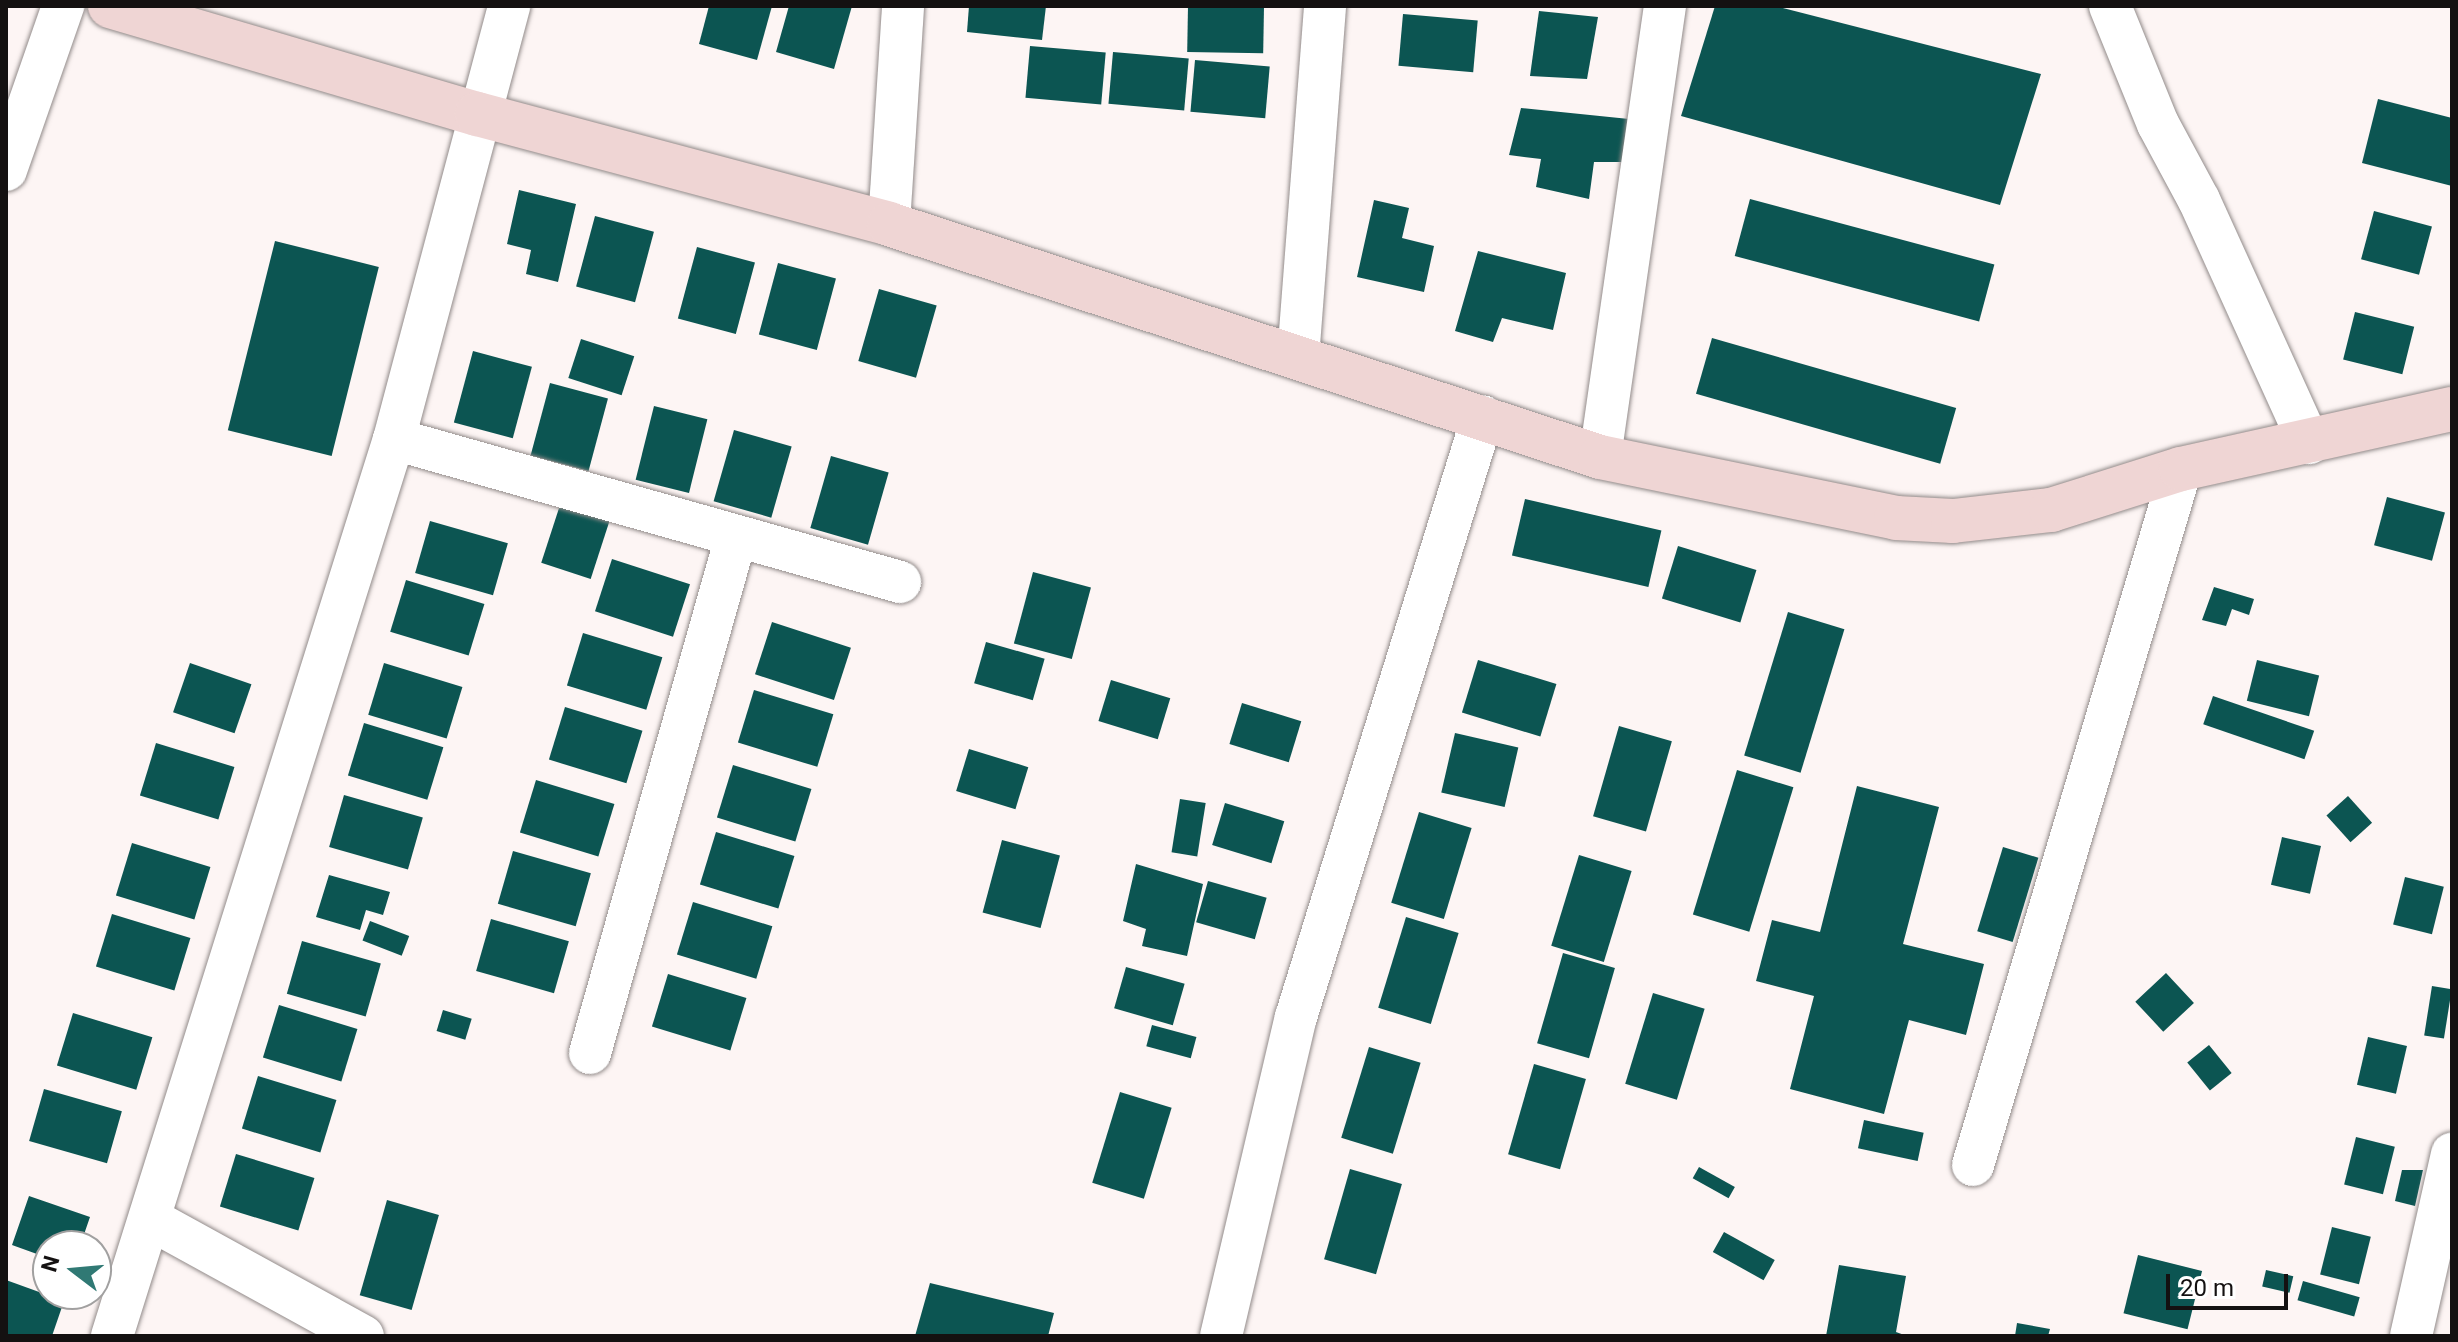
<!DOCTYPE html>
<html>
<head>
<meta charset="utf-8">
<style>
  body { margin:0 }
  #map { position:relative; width:2458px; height:1342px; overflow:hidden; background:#fdf5f4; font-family:Roboto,sans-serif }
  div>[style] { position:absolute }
  .building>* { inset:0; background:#0c5552; transform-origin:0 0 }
  .roads { filter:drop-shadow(0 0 2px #928b8a) drop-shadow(0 0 2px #928b8a) }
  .street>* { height:42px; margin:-21px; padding:0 21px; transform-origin:21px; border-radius:21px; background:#fff }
  .secondary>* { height:44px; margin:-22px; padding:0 22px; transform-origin:22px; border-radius:22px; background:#efd5d4 }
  span { translate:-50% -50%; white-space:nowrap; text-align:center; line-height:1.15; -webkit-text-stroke:8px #fff; paint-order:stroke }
  .frame { position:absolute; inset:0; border:8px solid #141111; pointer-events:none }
  .north { position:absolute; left:32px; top:1230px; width:80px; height:80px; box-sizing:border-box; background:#fff; border:2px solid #a1a0a0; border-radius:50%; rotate:286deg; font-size:22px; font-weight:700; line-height:32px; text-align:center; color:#141111 }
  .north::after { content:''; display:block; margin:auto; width:28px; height:36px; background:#307974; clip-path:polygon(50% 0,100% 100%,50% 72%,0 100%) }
  .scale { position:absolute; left:2166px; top:1274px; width:122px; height:36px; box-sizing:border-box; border:4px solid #141111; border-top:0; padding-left:10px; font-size:24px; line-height:28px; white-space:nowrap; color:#141111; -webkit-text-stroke:6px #fff; paint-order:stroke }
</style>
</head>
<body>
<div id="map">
  <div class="building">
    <div style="clip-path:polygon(709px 6px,772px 6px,757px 60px,699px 44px)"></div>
    <div style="clip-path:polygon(789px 6px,852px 6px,834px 69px,776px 52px)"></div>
    <div style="clip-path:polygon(969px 6px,1046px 6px,1042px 40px,967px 32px)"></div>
    <div style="left:1188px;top:6px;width:76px;height:46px;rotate:1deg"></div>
    <div style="clip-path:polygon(1715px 6px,1775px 6px,2041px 74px,2000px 205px,1681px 116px)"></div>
    <div style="clip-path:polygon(1539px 11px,1598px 17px,1587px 79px,1530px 76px)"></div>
    <div style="left:1403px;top:14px;width:75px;height:52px;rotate:5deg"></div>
    <div style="left:1030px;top:46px;width:76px;height:52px;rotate:5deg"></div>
    <div style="left:1113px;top:52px;width:76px;height:52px;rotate:5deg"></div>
    <div style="left:1195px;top:60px;width:75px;height:52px;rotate:5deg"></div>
    <div style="clip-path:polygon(2378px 99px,2452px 118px,2452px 186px,2362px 163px)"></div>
    <div style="clip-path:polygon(1521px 108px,1629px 119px,1628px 162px,1594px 162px,1589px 199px,1536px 187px,1541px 159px,1509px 155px)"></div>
    <div style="clip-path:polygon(519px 190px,576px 204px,558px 282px,526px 274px,531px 250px,507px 244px)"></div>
    <div style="left:1750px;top:199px;width:253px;height:59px;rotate:15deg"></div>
    <div style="clip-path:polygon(1374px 200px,1409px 208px,1402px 238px,1434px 246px,1424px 292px,1357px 277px)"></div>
    <div style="left:2374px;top:211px;width:60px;height:50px;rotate:15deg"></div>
    <div style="left:595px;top:216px;width:61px;height:73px;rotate:15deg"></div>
    <div style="left:275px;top:241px;width:107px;height:195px;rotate:14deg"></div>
    <div style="left:697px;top:247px;width:60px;height:74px;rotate:15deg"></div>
    <div style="clip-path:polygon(1478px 251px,1566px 273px,1553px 330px,1502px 318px,1493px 342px,1455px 331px)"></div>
    <div style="left:778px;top:263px;width:60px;height:74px;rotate:15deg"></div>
    <div style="left:879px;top:289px;width:60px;height:75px;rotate:16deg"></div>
    <div style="left:2355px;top:312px;width:61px;height:49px;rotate:14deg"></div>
    <div style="left:1712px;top:338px;width:254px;height:58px;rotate:16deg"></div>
    <div style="left:581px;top:339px;width:56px;height:41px;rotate:18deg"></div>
    <div style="left:473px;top:351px;width:61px;height:74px;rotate:15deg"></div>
    <div style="left:550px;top:383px;width:60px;height:75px;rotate:15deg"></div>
    <div style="left:654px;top:406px;width:55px;height:76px;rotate:14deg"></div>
    <div style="left:734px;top:430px;width:60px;height:74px;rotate:16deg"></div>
    <div style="left:831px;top:456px;width:60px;height:75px;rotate:16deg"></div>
    <div style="left:2387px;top:497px;width:60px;height:50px;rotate:15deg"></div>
    <div style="left:1525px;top:499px;width:140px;height:58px;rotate:13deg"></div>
    <div style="left:561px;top:502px;width:52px;height:64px;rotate:18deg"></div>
    <div style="left:430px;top:521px;width:81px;height:54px;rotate:16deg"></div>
    <div style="left:1678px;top:546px;width:82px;height:55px;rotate:17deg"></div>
    <div style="left:612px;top:559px;width:82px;height:55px;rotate:18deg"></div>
    <div style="left:1033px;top:572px;width:60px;height:74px;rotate:15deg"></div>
    <div style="left:406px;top:580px;width:82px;height:54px;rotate:17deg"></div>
    <div style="clip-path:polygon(2214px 587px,2254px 599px,2249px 615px,2232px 609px,2226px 626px,2202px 620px)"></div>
    <div style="left:1788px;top:612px;width:59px;height:150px;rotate:17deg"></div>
    <div style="left:772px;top:622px;width:83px;height:55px;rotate:18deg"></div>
    <div style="left:583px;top:633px;width:83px;height:55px;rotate:17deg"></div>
    <div style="left:986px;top:642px;width:61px;height:43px;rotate:16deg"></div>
    <div style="left:1478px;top:660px;width:82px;height:55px;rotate:17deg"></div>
    <div style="left:2257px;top:660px;width:64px;height:42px;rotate:14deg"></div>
    <div style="left:190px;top:663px;width:65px;height:52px;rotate:19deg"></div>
    <div style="left:384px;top:663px;width:82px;height:54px;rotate:17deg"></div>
    <div style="left:1111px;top:680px;width:62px;height:43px;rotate:17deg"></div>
    <div style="left:754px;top:690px;width:83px;height:55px;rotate:17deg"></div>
    <div style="left:2213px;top:696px;width:107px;height:30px;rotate:19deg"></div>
    <div style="left:1242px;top:703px;width:62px;height:43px;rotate:17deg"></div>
    <div style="left:565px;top:707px;width:81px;height:55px;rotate:17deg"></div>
    <div style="left:364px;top:723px;width:83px;height:55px;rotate:17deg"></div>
    <div style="left:1619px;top:726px;width:55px;height:94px;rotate:16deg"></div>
    <div style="left:1455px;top:733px;width:65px;height:61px;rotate:13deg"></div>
    <div style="left:156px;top:743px;width:82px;height:55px;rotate:17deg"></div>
    <div style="left:969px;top:749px;width:62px;height:44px;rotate:17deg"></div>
    <div style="left:733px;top:765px;width:82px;height:55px;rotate:17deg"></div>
    <div style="left:1737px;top:770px;width:59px;height:151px;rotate:17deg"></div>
    <div style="left:536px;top:780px;width:82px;height:55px;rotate:17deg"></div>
    <div style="clip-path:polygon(1857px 786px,1939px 807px,1903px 944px,1984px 964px,1966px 1035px,1909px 1020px,1884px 1114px,1790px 1089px,1814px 996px,1756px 981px,1772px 920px,1820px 932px)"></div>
    <div style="left:344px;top:795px;width:82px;height:54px;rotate:16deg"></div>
    <div style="left:2348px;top:796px;width:36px;height:29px;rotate:48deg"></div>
    <div style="left:1180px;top:799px;width:26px;height:54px;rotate:9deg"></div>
    <div style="left:1225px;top:803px;width:62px;height:44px;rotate:17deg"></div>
    <div style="left:1419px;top:812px;width:55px;height:95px;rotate:17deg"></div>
    <div style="left:716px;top:832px;width:82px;height:55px;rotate:17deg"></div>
    <div style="left:2282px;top:837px;width:40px;height:49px;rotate:13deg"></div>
    <div style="left:1002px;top:840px;width:60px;height:75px;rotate:15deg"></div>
    <div style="left:132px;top:843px;width:82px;height:55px;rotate:17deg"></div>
    <div style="left:2003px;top:847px;width:37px;height:88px;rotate:17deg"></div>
    <div style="left:513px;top:851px;width:81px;height:55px;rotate:16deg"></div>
    <div style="left:1579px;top:855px;width:55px;height:95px;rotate:17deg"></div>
    <div style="clip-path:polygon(1136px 864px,1203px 884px,1187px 956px,1142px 946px,1146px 929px,1123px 921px)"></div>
    <div style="clip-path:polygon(329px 875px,390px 892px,383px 915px,366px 910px,360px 930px,316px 917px)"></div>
    <div style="left:2405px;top:877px;width:40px;height:49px;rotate:14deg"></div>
    <div style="left:1208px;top:881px;width:61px;height:43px;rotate:16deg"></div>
    <div style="left:693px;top:902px;width:83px;height:55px;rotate:17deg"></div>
    <div style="left:112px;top:914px;width:82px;height:55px;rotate:17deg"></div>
    <div style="left:1406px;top:917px;width:55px;height:95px;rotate:17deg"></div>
    <div style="left:491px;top:919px;width:81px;height:54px;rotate:16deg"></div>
    <div style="left:370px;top:921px;width:42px;height:21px;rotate:21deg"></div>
    <div style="left:302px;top:941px;width:82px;height:55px;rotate:16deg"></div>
    <div style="left:1563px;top:953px;width:54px;height:94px;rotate:16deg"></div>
    <div style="left:1126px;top:967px;width:61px;height:43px;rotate:16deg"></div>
    <div style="left:2166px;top:973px;width:41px;height:42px;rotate:47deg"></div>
    <div style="left:668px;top:974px;width:82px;height:55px;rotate:17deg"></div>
    <div style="left:2432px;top:986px;width:20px;height:50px;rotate:9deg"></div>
    <div style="left:1653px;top:993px;width:54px;height:95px;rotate:17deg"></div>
    <div style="left:279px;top:1005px;width:82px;height:55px;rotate:17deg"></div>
    <div style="left:443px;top:1010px;width:30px;height:22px;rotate:17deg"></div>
    <div style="left:73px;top:1013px;width:83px;height:55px;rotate:17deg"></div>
    <div style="left:1152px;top:1025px;width:46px;height:22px;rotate:15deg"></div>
    <div style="left:2368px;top:1037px;width:40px;height:49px;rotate:13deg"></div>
    <div style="left:2209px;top:1045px;width:36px;height:28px;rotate:51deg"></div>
    <div style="left:1369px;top:1047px;width:54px;height:95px;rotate:17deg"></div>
    <div style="left:1534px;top:1064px;width:54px;height:94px;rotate:16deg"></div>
    <div style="left:258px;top:1076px;width:82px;height:55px;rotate:17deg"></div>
    <div style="left:44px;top:1089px;width:81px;height:54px;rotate:16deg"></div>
    <div style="left:1120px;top:1092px;width:54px;height:95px;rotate:17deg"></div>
    <div style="left:1864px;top:1120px;width:61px;height:29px;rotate:12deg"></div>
    <div style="left:2356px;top:1137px;width:40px;height:49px;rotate:14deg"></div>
    <div style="left:236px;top:1154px;width:82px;height:55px;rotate:17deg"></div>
    <div style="left:1699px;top:1167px;width:41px;height:13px;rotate:29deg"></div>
    <div style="left:1350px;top:1169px;width:54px;height:94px;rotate:16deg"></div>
    <div style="clip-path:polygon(2402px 1170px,2423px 1170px,2415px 1206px,2395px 1201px)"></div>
    <div style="clip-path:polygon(29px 1196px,90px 1217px,80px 1246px,48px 1246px,48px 1258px,12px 1245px)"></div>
    <div style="left:387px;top:1200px;width:54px;height:99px;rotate:16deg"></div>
    <div style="left:2332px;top:1227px;width:40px;height:49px;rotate:14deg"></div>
    <div style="left:1724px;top:1232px;width:58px;height:23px;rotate:29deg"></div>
    <div style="left:2138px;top:1255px;width:66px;height:60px;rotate:14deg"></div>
    <div style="clip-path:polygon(1839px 1265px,1906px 1276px,1896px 1332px,1907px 1336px,1826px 1336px)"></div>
    <div style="left:2266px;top:1270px;width:28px;height:17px;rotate:13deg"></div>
    <div style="clip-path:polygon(6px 1280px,64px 1301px,52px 1336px,6px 1335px)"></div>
    <div style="left:2303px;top:1281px;width:59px;height:20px;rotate:16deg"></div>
    <div style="clip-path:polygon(930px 1283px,1054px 1313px,1048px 1336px,915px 1336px)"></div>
    <div style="clip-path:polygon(2017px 1323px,2050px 1329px,2048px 1336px,2015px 1336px)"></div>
  </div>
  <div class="roads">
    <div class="street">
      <div style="left:2110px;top:6px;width:127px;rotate:67.9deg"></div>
      <div style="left:2158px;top:124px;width:86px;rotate:61.7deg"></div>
      <div style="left:2199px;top:200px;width:267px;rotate:65.6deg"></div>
      <div style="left:6px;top:170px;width:174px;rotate:-70.8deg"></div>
      <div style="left:889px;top:224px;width:218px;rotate:-86.3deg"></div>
      <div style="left:1298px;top:358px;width:353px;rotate:-85.6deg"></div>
      <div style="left:394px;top:439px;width:526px;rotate:15.78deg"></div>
      <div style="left:1600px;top:457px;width:456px;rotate:-81.8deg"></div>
      <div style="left:590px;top:1053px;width:536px;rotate:-74.2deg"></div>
      <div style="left:1973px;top:1165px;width:726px;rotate:-73.36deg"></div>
      <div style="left:150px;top:1219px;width:243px;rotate:28.8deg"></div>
      <div style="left:112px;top:1336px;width:940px;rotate:-72.55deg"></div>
      <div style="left:394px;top:439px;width:448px;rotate:-75.1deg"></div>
      <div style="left:1221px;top:1336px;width:328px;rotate:-76.8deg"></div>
      <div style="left:1296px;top:1017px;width:629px;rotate:-72.72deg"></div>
      <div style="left:2411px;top:1336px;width:187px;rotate:-77.3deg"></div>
    </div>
    <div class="secondary">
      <div style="left:110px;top:6px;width:383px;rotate:16.4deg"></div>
      <div style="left:477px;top:114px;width:426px;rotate:14.9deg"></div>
      <div style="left:889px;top:224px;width:748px;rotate:18.14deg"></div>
      <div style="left:1600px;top:457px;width:302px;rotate:11.6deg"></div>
      <div style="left:1896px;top:518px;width:57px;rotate:3deg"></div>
      <div style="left:1953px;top:521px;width:99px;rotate:-6.4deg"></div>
      <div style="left:2051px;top:510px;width:136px;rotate:-17.5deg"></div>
      <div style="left:2181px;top:469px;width:278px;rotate:-12.5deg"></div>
    </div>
  </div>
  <div class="frame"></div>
  <div class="north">N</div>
  <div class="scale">20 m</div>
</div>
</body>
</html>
